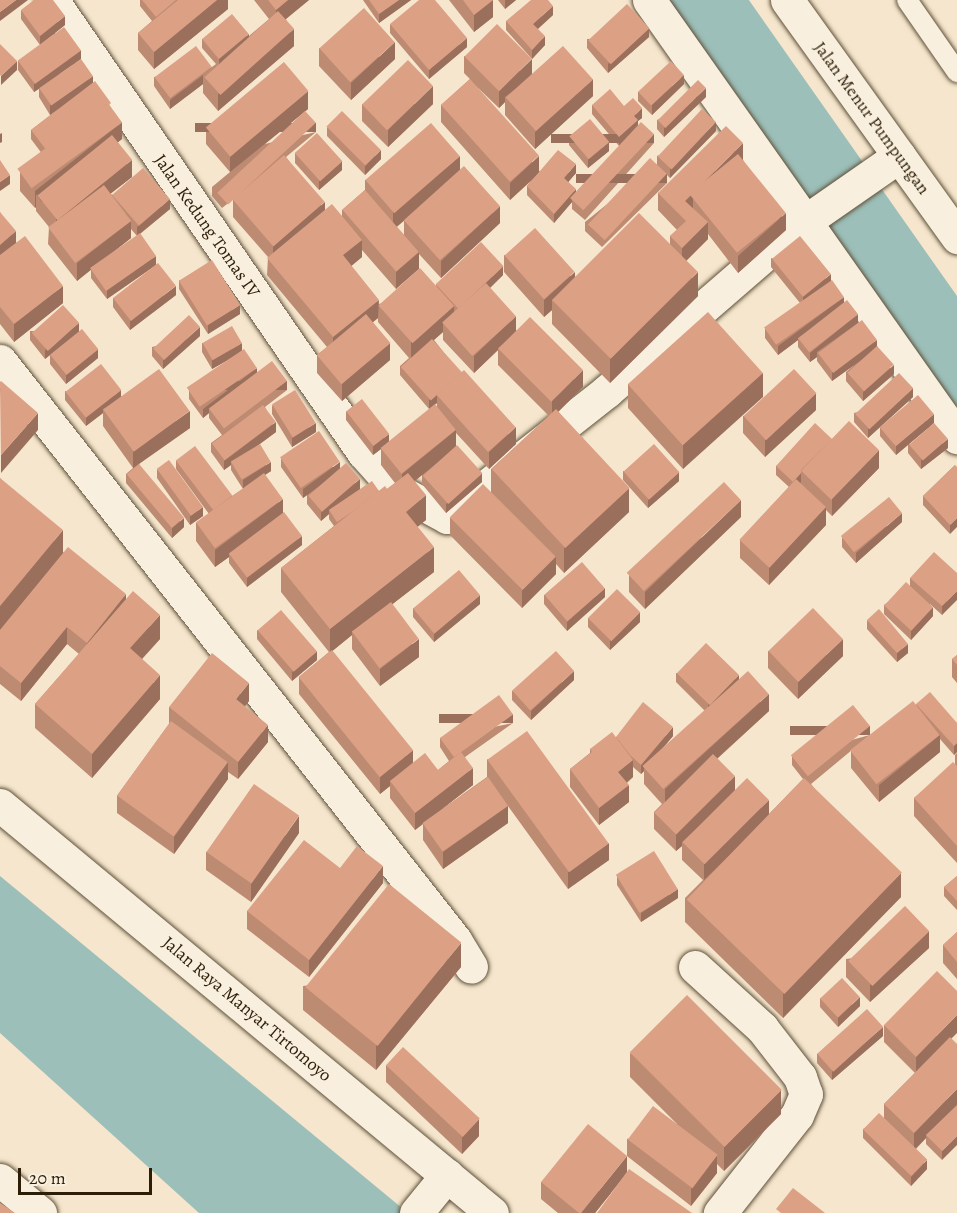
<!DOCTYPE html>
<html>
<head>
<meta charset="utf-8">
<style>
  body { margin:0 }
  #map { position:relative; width:957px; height:1213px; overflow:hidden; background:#f5e6cd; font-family:Alegreya,serif }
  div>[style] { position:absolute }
  .water>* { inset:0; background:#9cbfb9 }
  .river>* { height:80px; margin:-40px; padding:0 40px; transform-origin:40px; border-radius:40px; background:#9cbfb9 }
  .roads { filter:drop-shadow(0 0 2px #5f5039) drop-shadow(0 0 2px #5f5039) }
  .service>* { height:20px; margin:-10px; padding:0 10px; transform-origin:10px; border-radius:10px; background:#f8efde }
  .minor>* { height:33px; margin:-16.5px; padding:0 16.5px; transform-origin:16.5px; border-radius:16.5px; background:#f8efde }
  .tertiary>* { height:33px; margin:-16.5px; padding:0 16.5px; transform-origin:16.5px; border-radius:16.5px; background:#f8efde }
  .wall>* { inset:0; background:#bd8a72 }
  .shaded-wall>* { inset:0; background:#9a705d; transform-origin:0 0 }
  .building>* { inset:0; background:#dca085; transform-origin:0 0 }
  span { translate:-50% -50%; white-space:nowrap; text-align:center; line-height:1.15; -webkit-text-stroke:4.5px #f8efde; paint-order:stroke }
  .street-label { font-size:18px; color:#2d1e08 }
  .scale { position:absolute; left:18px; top:1168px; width:134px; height:27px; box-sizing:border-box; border:3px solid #2d1e08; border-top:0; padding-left:8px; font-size:18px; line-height:21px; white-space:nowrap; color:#2d1e08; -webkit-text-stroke:4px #f8efde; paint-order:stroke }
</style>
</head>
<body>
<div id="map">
  <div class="water">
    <div style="clip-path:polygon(0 876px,408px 1213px,199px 1213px,0 1033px)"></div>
  </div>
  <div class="river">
    <div style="left:700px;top:0;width:447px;rotate:54.9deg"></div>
  </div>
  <div class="roads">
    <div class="service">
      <div style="left:907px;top:0;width:88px;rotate:55.2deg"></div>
    </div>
    <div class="minor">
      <div style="left:52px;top:0;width:549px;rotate:55.47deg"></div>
      <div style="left:363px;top:452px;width:51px;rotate:48.2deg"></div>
      <div style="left:397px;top:490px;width:57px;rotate:28.4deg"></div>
      <div style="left:447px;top:517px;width:204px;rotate:-38.2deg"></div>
      <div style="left:607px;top:391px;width:247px;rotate:-40.9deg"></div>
      <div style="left:794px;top:229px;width:128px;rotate:-34.8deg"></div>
      <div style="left:649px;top:0;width:535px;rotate:54.82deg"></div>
      <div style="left:0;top:361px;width:736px;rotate:51.84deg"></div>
      <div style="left:455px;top:940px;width:31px;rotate:59deg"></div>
      <div style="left:0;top:805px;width:639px;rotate:39.67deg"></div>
      <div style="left:695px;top:967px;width:91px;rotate:42.3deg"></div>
      <div style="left:762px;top:1028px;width:62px;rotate:52.2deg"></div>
      <div style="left:800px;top:1077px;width:18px;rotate:71deg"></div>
      <div style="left:806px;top:1094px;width:23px;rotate:113deg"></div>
      <div style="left:797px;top:1115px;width:125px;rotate:128.2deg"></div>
      <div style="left:0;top:1180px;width:52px;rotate:39.5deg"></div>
      <div style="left:416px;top:1213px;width:49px;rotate:-50.8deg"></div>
    </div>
    <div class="tertiary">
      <div style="left:787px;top:0;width:292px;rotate:54.3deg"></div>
    </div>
  </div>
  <div class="wall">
    <div style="clip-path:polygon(140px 0,228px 0,228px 9px,154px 69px,138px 50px,138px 33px,152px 21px,140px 6px)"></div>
    <div style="clip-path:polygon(254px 0,309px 0,286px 19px,294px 46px,218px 111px,203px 93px,203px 84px,170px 109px,154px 86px,154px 77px,212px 67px,216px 64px,202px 48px,202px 39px,249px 36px,269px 19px)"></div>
    <div style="clip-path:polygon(363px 0,411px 0,379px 23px)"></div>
    <div style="clip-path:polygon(449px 0,493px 0,493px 17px,474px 32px)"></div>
    <div style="clip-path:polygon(498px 0,516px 0,505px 9px)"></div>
    <div style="clip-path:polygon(evenodd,21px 10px,65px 25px,41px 44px,81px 59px,59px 74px,93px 82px,111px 108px,122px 139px,118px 142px,132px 177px,110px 194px,170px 209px,140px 234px,156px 265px,107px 299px,91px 278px,91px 269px,77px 281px,48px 244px,49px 227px,36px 211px,36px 207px,35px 208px,20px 191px,20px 173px,43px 155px,31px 139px,31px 130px,61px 107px,50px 115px,39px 97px,39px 89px,34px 92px,18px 70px,18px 61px,40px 45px,21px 19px,21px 10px,131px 229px,137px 236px,104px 259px,131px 238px,131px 229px)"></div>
    <div style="clip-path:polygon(553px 15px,538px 29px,545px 45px,532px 59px,506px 30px,506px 21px)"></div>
    <div style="clip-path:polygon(390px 24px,467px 47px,429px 79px,390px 33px)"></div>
    <div style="clip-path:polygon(649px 37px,608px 73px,587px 48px,587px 39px)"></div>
    <div style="clip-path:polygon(319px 48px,395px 59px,351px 100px,319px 66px)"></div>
    <div style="clip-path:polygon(464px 56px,532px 74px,593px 96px,535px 149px,505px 115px,505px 102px,499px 108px,477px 87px,539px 171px,576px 173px,568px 182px,576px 196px,624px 141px,619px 146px,592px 114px,592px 105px,624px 106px,642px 118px,638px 121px,638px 126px,654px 143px,585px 220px,572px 209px,572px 202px,554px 223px,527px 195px,527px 186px,531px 181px,510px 200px,441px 122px,441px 105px,470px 79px,464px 73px)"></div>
    <div style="clip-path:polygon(684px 84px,652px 115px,638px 101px,638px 92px)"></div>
    <div style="clip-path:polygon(706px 97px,664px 137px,657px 129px,657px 120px)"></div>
    <div style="clip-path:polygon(362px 104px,433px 104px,388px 147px,362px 121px)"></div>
    <div style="clip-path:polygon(evenodd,308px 109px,265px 144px,316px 132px,286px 157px,325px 211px,342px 216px,342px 210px,365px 190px,365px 180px,460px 170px,500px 223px,441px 278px,419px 254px,396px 289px,362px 250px,362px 257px,351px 266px,379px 304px,436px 286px,436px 284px,503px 275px,490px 288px,516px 330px,583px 387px,558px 412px,629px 512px,564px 573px,556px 564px,556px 574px,522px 608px,450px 535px,450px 518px,491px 492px,491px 469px,549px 416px,498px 365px,498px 350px,474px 373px,443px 340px,443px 332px,434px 340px,516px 444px,489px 469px,456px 433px,456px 446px,482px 482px,446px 513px,422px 484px,422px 475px,415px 481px,426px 520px,417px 527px,434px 572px,392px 604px,419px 657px,380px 686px,352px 649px,352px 635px,332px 651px,413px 763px,438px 770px,449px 761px,440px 747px,440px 738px,513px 723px,465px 757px,473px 785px,441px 810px,487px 777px,487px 759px,609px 860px,568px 889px,508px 806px,508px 823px,443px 869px,423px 840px,423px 824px,415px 830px,390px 798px,390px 786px,380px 794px,299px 694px,299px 677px,329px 652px,281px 592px,281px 568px,334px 526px,329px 519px,329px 514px,321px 521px,307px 504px,307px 495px,303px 498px,281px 467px,281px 458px,340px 468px,360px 489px,379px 491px,387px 489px,395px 483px,381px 465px,381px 449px,373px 455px,346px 420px,346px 411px,389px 442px,437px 407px,437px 403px,429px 409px,400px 375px,400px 366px,409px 358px,378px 322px,378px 318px,373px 322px,390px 360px,342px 401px,317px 373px,317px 355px,327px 347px,267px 275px,268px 257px,233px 217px,233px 200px,236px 197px,222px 208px,212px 196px,212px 187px,230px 172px,206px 144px,206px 127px,308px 109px,419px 208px,404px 221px,404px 235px,396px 226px,419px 208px)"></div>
    <div style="clip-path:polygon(327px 127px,381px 159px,365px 175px,327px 136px)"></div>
    <div style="clip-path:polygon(716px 131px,670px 178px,667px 175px,667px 183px,602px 247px,585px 231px,585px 222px,657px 164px,657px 156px)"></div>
    <div style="clip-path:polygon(569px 136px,609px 151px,588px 168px,569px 145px)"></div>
    <div style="clip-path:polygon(295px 153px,342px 170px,319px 190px,295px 163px)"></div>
    <div style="clip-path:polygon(743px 160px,786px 230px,738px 273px,708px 234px,708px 239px,686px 261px,698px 296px,610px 383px,552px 324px,552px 310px,544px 317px,504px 272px,504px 255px,575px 277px,670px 245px,670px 236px,677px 230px,658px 210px,658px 193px)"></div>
    <div style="clip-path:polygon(0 212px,16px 242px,63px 303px,14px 342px,0 324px)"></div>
    <div style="clip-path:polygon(771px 258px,831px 281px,844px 302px,877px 346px,894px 374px,863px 401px,846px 381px,846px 372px,859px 361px,832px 381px,817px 361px,817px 357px,810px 362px,798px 347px,798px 340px,778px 355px,765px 338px,765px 329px,800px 303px,771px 267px)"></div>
    <div style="clip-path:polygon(179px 280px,240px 314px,208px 334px,179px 289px)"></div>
    <div style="clip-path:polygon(176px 295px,130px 330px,113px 307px,113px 298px)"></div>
    <div style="clip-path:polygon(30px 331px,79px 331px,98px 358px,66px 384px,50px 364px,50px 355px,45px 359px,30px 340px)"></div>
    <div style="clip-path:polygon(200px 336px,163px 369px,152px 356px,152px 347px)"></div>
    <div style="clip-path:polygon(202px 343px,242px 351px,257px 372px,287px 390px,265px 407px,276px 432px,254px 448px,271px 471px,265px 475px,283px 512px,302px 545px,247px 587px,229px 563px,229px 557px,215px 567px,196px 541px,196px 523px,209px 514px,176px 469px,176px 460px,232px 496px,243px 489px,231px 470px,231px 465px,224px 470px,211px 452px,211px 443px,222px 435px,209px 418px,209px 413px,203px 418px,189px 399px,189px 390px,235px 356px,212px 369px,202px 352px)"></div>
    <div style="clip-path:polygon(763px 373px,683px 469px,628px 408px,628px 384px)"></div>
    <div style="clip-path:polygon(65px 391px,121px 396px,190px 428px,139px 464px,184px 527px,172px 538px,126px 483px,126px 474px,133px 468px,103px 426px,103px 413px,86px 426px,65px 400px)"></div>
    <div style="clip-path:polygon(913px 397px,868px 438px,854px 422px,854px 413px)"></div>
    <div style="clip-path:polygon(272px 405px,316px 432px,292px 447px,272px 414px)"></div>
    <div style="clip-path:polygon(816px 410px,765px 457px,743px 433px,743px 416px)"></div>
    <div style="clip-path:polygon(934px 423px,896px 455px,880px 436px,880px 427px)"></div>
    <div style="clip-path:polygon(832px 439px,879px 468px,832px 516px,826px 510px,826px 525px,769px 585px,740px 558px,740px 540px,789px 487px,776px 475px,776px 466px)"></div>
    <div style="clip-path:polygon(908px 444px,948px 448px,921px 469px,908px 453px)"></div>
    <div style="clip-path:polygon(955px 465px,950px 534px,923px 505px,923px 496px)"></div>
    <div style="clip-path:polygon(157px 469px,203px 516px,190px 525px,157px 478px)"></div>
    <div style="clip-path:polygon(623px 471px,679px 481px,648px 508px,623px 480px)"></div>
    <div style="clip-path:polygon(0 478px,63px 552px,126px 599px,160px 639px,142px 659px,160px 699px,92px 778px,35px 728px,35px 704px,79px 654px,67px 644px,21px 701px,0 684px)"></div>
    <div style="clip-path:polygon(741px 517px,645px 609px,629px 592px,629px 575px)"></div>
    <div style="clip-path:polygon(902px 522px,856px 563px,842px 547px,842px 538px)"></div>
    <div style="clip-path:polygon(957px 573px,942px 615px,930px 604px,933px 616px,911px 640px,884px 614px,884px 605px,910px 586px,910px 578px)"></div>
    <div style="clip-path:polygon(544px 595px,605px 597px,567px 631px,544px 604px)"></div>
    <div style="clip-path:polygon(480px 604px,434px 642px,413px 617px,413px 608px)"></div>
    <div style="clip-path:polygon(588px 618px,640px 622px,610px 650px,588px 627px)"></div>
    <div style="clip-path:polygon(867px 620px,908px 653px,897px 662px,867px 629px)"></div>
    <div style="clip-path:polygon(257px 630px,317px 660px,292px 681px,257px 639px)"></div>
    <div style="clip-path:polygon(768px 651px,843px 656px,798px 699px,768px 668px)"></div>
    <div style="clip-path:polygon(957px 655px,957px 683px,952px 677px,952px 659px)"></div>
    <div style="clip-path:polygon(676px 673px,739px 680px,769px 711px,717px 759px,735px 790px,769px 814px,803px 779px,792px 765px,792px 756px,870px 735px,811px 784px,901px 897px,783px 1018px,685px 922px,685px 898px,703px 880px,682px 860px,682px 846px,676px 851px,654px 829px,654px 812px,662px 804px,644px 784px,644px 771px,641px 774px,633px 767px,633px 777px,627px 783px,629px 802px,599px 825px,570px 787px,570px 769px,590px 753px,590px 749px,616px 737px,673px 736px,657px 755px,705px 711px,676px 682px)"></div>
    <div style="clip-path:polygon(574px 680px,531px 720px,512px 700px,512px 691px)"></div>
    <div style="clip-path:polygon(249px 701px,245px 706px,268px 742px,238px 779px,228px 772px,228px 779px,174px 854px,117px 813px,117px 796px,169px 724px,169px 707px)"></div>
    <div style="clip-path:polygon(916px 704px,957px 723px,957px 752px,954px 755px,940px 739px,940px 752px,879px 802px,851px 768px,851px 751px,916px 706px)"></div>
    <div style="clip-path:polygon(957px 753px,957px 863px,914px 816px,914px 798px,955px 764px,955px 755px)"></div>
    <div style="clip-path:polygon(299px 833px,251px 902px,206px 870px,206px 852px)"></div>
    <div style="clip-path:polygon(340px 868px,383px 883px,309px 977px,247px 929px,247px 911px)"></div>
    <div style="clip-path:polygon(617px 876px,678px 898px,641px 922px,617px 885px)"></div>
    <div style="clip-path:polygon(957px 876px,957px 910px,944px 896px,944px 887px)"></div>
    <div style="clip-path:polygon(957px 932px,957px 979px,943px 963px,943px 945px)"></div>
    <div style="clip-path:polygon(929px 948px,870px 1002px,846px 977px,846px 959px)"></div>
    <div style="clip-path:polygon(461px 967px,376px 1070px,303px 1010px,303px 986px)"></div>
    <div style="clip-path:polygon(820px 998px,860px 1006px,838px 1027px,820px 1007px)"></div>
    <div style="clip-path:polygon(884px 1025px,951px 1039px,942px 1160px,926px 1144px,926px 1138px,916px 1149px,927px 1169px,911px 1186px,863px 1138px,863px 1129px,884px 1118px,884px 1104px,915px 1073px,884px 1042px)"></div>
    <div style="clip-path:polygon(883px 1036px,832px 1080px,817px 1063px,817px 1054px)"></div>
    <div style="clip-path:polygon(630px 1053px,781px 1114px,724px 1171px,717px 1164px,717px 1173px,691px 1206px,627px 1156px,627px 1139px,677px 1124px,630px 1077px)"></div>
    <div style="clip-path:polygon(386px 1065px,479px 1136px,462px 1154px,386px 1082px)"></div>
    <div style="clip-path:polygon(541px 1182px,611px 1193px,595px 1213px,558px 1213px,541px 1199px)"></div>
  </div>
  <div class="shaded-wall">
    <div style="clip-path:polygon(16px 0,28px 0,0 21px,0 12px)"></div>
    <div style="clip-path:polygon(217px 0,228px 0,228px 9px,154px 69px,154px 52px)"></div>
    <div style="clip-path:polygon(288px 0,309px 0,276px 27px,276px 10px)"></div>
    <div style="clip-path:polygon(399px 0,411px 0,379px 23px,379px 14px)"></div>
    <div style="clip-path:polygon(493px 0,493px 17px,474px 32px,474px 15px)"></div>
    <div style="clip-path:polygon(505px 0,516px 0,505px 9px)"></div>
    <div style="clip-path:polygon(553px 6px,553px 15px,533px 33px,533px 24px)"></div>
    <div style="clip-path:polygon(65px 16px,65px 25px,40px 45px,40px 36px)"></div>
    <div style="clip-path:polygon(649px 28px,649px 37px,608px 73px,608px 64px)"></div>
    <div style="clip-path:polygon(294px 29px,294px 46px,218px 111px,218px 94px)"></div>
    <div style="clip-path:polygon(249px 34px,249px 43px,219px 68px,219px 59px)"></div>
    <div style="clip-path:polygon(545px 36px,545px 45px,532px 59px,532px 50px)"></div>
    <div style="clip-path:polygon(467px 38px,467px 47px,429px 79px,429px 70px)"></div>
    <div style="clip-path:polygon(395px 42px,395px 59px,351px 100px,351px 83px)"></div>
    <div style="clip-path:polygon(81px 50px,81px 59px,34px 92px,34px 83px)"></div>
    <div style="clip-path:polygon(532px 59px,532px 76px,505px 97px,505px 102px,499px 108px,499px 91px)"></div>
    <div style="clip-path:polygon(17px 61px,17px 70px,1px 85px,1px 76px)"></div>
    <div style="clip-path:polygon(203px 75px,203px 84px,170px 109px,170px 100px)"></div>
    <div style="clip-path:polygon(684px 75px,684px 84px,652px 115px,652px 105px)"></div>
    <div style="clip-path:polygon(93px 76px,93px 85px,50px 115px,50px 105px)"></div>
    <div style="clip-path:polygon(593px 79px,593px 96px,535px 149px,535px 132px)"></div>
    <div style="clip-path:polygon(433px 86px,433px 104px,388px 147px,388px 130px)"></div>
    <div style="clip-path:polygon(706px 88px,706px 97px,664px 137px,664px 128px)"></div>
    <div style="clip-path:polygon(308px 91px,308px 109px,230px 172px,230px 155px)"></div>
    <div style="clip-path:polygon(642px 108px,642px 118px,638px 121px,638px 129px,619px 146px,619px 137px,634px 116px)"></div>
    <div style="clip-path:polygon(122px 122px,122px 139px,42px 202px,36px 194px,36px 207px,35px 208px,35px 191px)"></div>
    <div style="clip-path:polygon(716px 122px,716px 131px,670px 178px,670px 168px)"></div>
    <div style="left:316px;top:123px;width:9px;height:121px;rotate:90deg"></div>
    <div style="clip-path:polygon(2px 133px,2px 142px,0 143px,0 134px)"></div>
    <div style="left:654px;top:134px;width:9px;height:103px;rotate:90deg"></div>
    <div style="clip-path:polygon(609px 142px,609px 151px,588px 168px,588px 159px)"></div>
    <div style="clip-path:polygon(743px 143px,743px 161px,693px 198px,693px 210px,685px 201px)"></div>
    <div style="clip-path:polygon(381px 150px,381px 159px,365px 175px,365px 166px)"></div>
    <div style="clip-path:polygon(460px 156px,460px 174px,393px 230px,393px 212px)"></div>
    <div style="clip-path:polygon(539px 156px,539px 173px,510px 200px,510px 183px)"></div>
    <div style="clip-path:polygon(132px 160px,132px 177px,56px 236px,56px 219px)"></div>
    <div style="clip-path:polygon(342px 161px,342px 170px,319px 190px,319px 181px)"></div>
    <div style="clip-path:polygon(576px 164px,576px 173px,564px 187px,564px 178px)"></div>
    <div style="left:667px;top:174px;width:9px;height:91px;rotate:90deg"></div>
    <div style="clip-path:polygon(10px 175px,10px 184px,0 191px,0 182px)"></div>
    <div style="clip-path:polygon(576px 189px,576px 198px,572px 200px,572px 202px,554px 223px,554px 214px)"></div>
    <div style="clip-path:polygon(170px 199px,170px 209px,137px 236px,137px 227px)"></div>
    <div style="clip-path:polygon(325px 202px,325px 219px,273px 263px,273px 246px)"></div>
    <div style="clip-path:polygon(500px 206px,500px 223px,441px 278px,441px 261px)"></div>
    <div style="clip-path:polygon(786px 213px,786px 230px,738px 273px,738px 256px)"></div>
    <div style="clip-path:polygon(131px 221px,131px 238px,77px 281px,77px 263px)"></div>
    <div style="clip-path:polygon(708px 222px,708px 239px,682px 265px,682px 248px)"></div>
    <div style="clip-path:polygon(16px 231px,16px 249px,0 263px,0 245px)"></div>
    <div style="clip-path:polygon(362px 240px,362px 257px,343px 273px,343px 255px)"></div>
    <div style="clip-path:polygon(419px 252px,419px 269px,396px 289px,396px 272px)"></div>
    <div style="clip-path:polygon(156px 256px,156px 265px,107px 299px,107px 290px)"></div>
    <div style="clip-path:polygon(503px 266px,503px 275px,460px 317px,460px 308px)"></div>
    <div style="clip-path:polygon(575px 272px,575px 290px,552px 300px,552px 310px,544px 317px,544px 300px)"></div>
    <div style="clip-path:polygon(698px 272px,698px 296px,610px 383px,610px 359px)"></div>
    <div style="clip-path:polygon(831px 274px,831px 284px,803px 306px,803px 297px)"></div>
    <div style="clip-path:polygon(63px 286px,63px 303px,14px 342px,14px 324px)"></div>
    <div style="clip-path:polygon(176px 286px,176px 295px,130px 330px,130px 321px)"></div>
    <div style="clip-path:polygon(844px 297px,844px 306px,798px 338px,798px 340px,778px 355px,778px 346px)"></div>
    <div style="clip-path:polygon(379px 300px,378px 318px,333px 354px,333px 337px)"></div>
    <div style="clip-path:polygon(240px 305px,240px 314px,208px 334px,208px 325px)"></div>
    <div style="clip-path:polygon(454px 306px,454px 323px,443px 323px,443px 332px,411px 360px,411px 342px)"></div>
    <div style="clip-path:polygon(858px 314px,858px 323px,817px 352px,817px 357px,810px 362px,810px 353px)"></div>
    <div style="clip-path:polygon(516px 316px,516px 333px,498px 348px,498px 350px,474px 373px,474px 356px)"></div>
    <div style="clip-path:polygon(79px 323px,79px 332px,45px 359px,45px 350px)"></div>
    <div style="clip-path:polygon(200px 327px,200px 336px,163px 369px,163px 360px)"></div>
    <div style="clip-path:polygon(877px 340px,877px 349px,832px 381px,832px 372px)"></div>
    <div style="clip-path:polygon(242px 343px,242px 352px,212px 369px,212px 360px)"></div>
    <div style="clip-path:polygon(390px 343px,390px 360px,342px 401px,342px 384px)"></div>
    <div style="clip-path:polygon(98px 349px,98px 358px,66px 384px,66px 375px)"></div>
    <div style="clip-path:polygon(894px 365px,894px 374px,863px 401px,863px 392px)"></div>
    <div style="clip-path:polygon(257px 368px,257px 377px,209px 409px,209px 413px,203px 418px,203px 409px)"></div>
    <div style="clip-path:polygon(583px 370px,583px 387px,552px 418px,552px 401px)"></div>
    <div style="clip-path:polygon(462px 372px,437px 395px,437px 403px,429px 409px,429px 400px)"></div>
    <div style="clip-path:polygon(763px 373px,763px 397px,683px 469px,683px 445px)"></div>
    <div style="left:287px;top:381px;width:9px;height:79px;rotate:90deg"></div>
    <div style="clip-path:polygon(913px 388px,913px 397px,868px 438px,868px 429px)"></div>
    <div style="clip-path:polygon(121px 390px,121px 399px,103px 409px,103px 413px,86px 426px,86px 417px)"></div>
    <div style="clip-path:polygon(816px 393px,816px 410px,765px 457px,765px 440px)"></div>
    <div style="clip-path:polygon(190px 411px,190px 428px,133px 468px,133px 451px)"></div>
    <div style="clip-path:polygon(38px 413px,38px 430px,1px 473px,1px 455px)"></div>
    <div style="clip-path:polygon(934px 414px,934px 423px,896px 455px,896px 446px)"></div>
    <div style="clip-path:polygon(276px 422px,276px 432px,233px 464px,231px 461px,231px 465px,224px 470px,224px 461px)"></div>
    <div style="clip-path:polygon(316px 423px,316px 432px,292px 447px,292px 438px)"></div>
    <div style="clip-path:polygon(516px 427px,516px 444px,489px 469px,489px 452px)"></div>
    <div style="clip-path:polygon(456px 430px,456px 448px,402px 491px,402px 474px)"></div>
    <div style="clip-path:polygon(389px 434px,389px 443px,373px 455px,373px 446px)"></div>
    <div style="clip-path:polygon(948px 439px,948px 448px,921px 469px,921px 460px)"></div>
    <div style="clip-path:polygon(879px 450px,879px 468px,832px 516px,832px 499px)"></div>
    <div style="clip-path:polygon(271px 462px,271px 471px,243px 489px,243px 480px)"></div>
    <div style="clip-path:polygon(340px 462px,340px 471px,303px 498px,303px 489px)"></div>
    <div style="clip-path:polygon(679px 472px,679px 481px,648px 508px,648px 499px)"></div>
    <div style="clip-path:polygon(482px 473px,482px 482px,446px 513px,446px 504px)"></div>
    <div style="clip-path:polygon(801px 473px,801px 482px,793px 491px,793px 482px)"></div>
    <div style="clip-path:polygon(360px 479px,360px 489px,329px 510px,329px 514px,321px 521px,321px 512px)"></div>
    <div style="clip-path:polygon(629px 488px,629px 512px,564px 573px,564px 548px)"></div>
    <div style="clip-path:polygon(426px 495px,426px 520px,406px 536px,406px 512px)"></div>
    <div style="clip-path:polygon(283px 499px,283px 516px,229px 554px,229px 557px,215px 567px,215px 550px)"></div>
    <div style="clip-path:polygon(741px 500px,741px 517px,645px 609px,645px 592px)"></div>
    <div style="clip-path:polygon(203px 507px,203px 516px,190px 525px,190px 516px)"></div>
    <div style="clip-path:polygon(826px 507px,826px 525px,769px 585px,769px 568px)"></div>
    <div style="clip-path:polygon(902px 513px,902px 522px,856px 563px,856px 553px)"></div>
    <div style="clip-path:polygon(184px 518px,184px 527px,172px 538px,172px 528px)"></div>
    <div style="clip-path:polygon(957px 518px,957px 527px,950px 534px,950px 525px)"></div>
    <div style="clip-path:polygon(63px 530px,63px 554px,0 630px,0 606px)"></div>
    <div style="clip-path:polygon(302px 536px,302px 545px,247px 587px,247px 578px)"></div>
    <div style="clip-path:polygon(434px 547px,434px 572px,354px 634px,352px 631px,352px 635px,330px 653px,330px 629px)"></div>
    <div style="clip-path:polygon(556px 556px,556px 574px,522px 608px,522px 590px)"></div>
    <div style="clip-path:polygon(605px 588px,605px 597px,567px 631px,567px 622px)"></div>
    <div style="clip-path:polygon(957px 591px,957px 600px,942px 615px,942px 606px)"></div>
    <div style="clip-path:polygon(126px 594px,126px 611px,87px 660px,87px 643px)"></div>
    <div style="clip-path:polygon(480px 595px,480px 604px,434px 642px,434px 633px)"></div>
    <div style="clip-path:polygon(933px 607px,933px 616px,911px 640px,911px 630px)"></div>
    <div style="clip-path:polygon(640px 612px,640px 622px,610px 650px,610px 641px)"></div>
    <div style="clip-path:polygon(160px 615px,160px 639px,130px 672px,130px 648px)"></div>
    <div style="clip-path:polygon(67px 627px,67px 644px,21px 701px,21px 683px)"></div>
    <div style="clip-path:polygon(419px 639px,419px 657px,380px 686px,380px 669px)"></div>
    <div style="clip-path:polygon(843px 639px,843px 656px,798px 699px,798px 682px)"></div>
    <div style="clip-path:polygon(908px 644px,908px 653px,897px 662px,897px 653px)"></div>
    <div style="clip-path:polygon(317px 651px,317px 660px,292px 681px,292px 672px)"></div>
    <div style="clip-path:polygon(574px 671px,574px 680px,531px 720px,531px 711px)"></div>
    <div style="clip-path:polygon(160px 675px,160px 699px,92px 778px,92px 754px)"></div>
    <div style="clip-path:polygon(739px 675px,739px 684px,708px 714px,708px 705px)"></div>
    <div style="clip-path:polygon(249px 683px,249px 701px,236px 717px,236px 699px)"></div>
    <div style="clip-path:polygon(769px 694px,769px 711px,665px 806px,665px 789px)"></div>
    <div style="left:513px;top:714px;width:9px;height:74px;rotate:90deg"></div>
    <div style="clip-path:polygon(268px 725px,268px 742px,238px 779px,238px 762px)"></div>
    <div style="left:870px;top:726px;width:9px;height:80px;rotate:90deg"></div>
    <div style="clip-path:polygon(673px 727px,673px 736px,645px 769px,644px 767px,644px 771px,641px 774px,641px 765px)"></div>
    <div style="clip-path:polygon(940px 735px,940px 752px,879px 802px,879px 785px)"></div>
    <div style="clip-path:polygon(957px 743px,957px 752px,954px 755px,954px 746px)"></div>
    <div style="clip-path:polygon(413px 750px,413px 767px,390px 781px,390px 786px,380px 794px,380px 777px)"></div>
    <div style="clip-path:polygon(633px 760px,633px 777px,618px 789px,618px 772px)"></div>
    <div style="clip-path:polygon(228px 762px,228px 779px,174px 854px,174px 837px)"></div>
    <div style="clip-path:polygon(473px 768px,473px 785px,415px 830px,415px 813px)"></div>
    <div style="clip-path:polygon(735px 776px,735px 793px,682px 842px,682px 846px,676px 851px,676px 834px)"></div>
    <div style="clip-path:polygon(629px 785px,629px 802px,599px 825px,599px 808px)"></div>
    <div style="clip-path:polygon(769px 800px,769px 817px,704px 880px,704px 863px)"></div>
    <div style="clip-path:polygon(508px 806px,508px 823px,443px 869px,443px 852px)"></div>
    <div style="clip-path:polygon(299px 816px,299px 833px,251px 902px,251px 884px)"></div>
    <div style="clip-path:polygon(609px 843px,609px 860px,568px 889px,568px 872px)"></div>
    <div style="clip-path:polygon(383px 866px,383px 883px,309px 977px,309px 960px)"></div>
    <div style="clip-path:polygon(901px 873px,901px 897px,783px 1018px,783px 994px)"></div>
    <div style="clip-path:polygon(678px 889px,678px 898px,641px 922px,641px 913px)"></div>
    <div style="clip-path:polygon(929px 931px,929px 948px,870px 1002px,870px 985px)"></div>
    <div style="clip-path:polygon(461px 943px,461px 967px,376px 1070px,376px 1046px)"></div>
    <div style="clip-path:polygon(860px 997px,860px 1006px,838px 1027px,838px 1018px)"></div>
    <div style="clip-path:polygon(957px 1015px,957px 1033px,916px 1074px,916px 1057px)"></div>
    <div style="clip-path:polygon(883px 1027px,883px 1036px,832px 1080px,832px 1071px)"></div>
    <div style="clip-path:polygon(957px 1089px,957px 1107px,926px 1135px,926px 1138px,914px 1150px,914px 1133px)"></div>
    <div style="clip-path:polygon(781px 1090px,781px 1114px,724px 1171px,724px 1147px)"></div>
    <div style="clip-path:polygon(479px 1119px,479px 1136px,462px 1154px,462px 1137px)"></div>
    <div style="clip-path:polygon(957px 1136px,957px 1145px,942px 1160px,942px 1151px)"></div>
    <div style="clip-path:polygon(717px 1155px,717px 1173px,691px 1206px,691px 1189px)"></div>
    <div style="clip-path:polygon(627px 1156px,627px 1173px,595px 1213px,581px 1213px)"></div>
    <div style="clip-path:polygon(927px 1160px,927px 1169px,911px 1186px,911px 1177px)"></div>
  </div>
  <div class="building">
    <div style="clip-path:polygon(0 0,16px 0,0 12px)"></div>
    <div style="clip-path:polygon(34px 0,53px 0,65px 16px,40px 36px,21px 10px)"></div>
    <div style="clip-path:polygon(142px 0,176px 0,156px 17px)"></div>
    <div style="clip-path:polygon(178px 0,217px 0,154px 52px,138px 33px)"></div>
    <div style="clip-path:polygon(268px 0,288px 0,276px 10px)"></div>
    <div style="clip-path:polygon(369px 0,399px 0,379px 14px)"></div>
    <div style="clip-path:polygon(419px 0,435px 0,467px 38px,429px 70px,390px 24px)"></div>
    <div style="clip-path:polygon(463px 0,493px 0,474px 15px)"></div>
    <div style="clip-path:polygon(531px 0,548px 0,553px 6px,533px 24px,545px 36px,532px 50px,506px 21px)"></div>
    <div style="left:627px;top:4px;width:33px;height:53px;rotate:47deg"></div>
    <div style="left:364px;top:8px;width:46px;height:60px;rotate:48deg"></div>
    <div style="left:278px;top:11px;width:24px;height:99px;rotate:48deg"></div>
    <div style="left:232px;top:14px;width:26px;height:39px;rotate:50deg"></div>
    <div style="left:497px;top:24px;width:49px;height:46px;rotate:45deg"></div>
    <div style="left:64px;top:27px;width:29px;height:57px;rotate:54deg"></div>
    <div style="clip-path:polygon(0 44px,17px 61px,1px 76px,0 75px)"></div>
    <div style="left:196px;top:46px;width:26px;height:52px;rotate:53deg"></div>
    <div style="left:563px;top:46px;width:45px;height:77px;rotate:48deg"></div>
    <div style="left:81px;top:59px;width:21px;height:51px;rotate:55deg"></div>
    <div style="left:408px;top:60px;width:36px;height:64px;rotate:46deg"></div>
    <div style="left:671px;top:61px;width:19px;height:45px;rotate:47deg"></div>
    <div style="left:284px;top:62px;width:38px;height:102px;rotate:50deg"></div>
    <div style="left:470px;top:79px;width:103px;height:39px;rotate:48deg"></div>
    <div style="left:698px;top:80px;width:11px;height:57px;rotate:45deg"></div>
    <div style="clip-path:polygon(95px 81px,111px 103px,109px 105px,108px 103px,47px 151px,31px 130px)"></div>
    <div style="clip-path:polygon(610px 89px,624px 106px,633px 98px,642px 108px,634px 116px,638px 120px,619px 137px,592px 105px)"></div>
    <div style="left:108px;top:103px;width:24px;height:112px;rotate:54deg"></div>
    <div style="left:702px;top:109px;width:19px;height:65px;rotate:43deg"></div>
    <div style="left:305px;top:111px;width:16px;height:120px;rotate:47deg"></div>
    <div style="left:342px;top:111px;width:55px;height:22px;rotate:45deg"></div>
    <div style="left:590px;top:119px;width:30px;height:27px;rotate:50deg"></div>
    <div style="left:641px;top:122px;width:18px;height:104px;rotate:43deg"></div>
    <div style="left:431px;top:123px;width:44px;height:87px;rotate:49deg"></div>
    <div style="clip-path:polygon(726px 126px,743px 143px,685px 201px,708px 222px,682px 248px,670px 236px,686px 221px,658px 193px)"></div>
    <div style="left:317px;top:133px;width:38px;height:30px;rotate:48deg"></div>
    <div style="left:112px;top:135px;width:32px;height:96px;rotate:51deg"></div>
    <div style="clip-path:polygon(558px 150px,576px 164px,564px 178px,576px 189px,554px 214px,527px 186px)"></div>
    <div style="left:738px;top:154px;width:76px;height:63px;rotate:51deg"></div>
    <div style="left:284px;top:155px;width:62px;height:68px;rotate:49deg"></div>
    <div style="left:650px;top:158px;width:23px;height:91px;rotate:43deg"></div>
    <div style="clip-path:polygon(0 160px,10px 175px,0 182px)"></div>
    <div style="left:464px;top:166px;width:54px;height:81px;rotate:48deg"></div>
    <div style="left:143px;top:168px;width:41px;height:41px;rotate:49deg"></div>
    <div style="left:104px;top:185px;width:45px;height:70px;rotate:53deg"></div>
    <div style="left:365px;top:190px;width:82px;height:30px;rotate:49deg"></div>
    <div style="clip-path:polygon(332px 204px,362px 240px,343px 255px,379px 300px,333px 337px,267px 258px)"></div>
    <div style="clip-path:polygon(0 212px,16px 231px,0 245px)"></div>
    <div style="left:639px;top:213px;width:83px;height:123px;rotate:45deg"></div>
    <div style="left:535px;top:228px;width:59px;height:41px;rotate:48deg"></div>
    <div style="left:140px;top:233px;width:28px;height:61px;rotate:55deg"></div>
    <div style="clip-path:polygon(25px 236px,63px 286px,14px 324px,0 307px,0 255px)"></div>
    <div style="left:800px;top:236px;width:49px;height:36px;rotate:51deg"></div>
    <div style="left:481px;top:242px;width:33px;height:62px;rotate:47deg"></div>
    <div style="left:212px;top:260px;width:53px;height:39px;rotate:58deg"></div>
    <div style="left:158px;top:263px;width:29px;height:57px;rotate:52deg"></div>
    <div style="left:420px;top:268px;width:51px;height:56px;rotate:48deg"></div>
    <div style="left:832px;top:280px;width:21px;height:83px;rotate:55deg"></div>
    <div style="left:486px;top:283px;width:45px;height:59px;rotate:48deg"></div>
    <div style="left:847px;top:300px;width:18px;height:62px;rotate:52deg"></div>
    <div style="left:63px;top:305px;width:24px;height:42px;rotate:48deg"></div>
    <div style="left:708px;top:312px;width:82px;height:108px;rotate:48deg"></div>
    <div style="left:366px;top:314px;width:38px;height:64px;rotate:50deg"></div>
    <div style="left:189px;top:315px;width:16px;height:49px;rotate:47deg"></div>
    <div style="left:530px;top:317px;width:75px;height:45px;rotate:45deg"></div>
    <div style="left:862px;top:320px;width:25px;height:55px;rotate:53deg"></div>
    <div style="left:232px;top:326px;width:20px;height:34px;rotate:60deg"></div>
    <div style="left:82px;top:329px;width:26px;height:41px;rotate:51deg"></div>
    <div style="left:432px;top:339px;width:45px;height:42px;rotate:48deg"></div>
    <div style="left:877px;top:346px;width:25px;height:40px;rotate:48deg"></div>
    <div style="left:244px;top:349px;width:23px;height:69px;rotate:56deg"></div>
    <div style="left:272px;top:361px;width:25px;height:79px;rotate:53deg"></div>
    <div style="left:101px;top:364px;width:33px;height:45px;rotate:52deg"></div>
    <div style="left:159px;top:369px;width:52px;height:69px;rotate:54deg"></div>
    <div style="left:794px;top:369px;width:33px;height:69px;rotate:47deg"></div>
    <div style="left:464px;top:370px;width:77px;height:37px;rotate:48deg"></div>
    <div style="left:899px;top:373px;width:21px;height:60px;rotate:47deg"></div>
    <div style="clip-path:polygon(1px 381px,38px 413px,1px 455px,0 382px)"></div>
    <div style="left:295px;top:390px;width:39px;height:27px;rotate:58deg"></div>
    <div style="left:918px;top:395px;width:25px;height:50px;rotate:50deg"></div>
    <div style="left:362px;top:399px;width:44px;height:20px;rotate:52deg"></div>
    <div style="left:435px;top:404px;width:33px;height:70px;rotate:51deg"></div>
    <div style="left:263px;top:405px;width:21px;height:64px;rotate:53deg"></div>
    <div style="left:556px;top:409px;width:108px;height:88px;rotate:47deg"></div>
    <div style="left:849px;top:421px;width:42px;height:69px;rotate:44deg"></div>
    <div style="clip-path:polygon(815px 423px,832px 439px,801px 470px,801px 473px,793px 482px,776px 466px)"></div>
    <div style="left:934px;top:423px;width:21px;height:33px;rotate:49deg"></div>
    <div style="left:319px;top:431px;width:37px;height:47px;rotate:56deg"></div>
    <div style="left:260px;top:444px;width:21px;height:34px;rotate:59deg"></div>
    <div style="left:654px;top:444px;width:38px;height:41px;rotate:48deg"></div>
    <div style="left:457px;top:445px;width:38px;height:46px;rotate:48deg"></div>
    <div style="left:195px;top:446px;width:62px;height:24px;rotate:53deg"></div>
    <div style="left:169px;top:460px;width:58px;height:15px;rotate:54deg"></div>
    <div style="left:346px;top:463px;width:21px;height:50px;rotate:49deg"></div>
    <div style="left:139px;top:464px;width:70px;height:16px;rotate:50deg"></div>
    <div style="clip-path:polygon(955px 465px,957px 467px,957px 518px,950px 525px,923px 496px)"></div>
    <div style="left:264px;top:473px;width:32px;height:84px;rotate:54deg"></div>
    <div style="clip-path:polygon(408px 473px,426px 495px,406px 512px,434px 547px,330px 629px,281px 568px,385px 486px,387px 489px)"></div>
    <div style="clip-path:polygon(0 478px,63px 530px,0 606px)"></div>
    <div style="left:796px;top:479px;width:41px;height:83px;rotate:43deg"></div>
    <div style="clip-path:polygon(372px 481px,379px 491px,355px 510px,337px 522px,329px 510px)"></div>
    <div style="left:724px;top:482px;width:25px;height:133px;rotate:47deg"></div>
    <div style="left:483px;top:484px;width:103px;height:47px;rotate:45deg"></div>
    <div style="left:889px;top:497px;width:21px;height:62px;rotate:51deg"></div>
    <div style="left:284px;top:512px;width:30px;height:69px;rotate:53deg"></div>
    <div style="clip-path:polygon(68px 547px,126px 594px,87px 643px,67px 627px,21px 683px,0 666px,0 630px)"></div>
    <div style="clip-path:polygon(934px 552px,957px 573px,957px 591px,942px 606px,910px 578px)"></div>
    <div style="left:582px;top:562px;width:35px;height:50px;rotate:49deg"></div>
    <div style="left:459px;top:570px;width:33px;height:60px;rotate:50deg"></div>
    <div style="left:906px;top:582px;width:37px;height:32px;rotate:43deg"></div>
    <div style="left:617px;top:589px;width:33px;height:41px;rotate:45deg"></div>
    <div style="clip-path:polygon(133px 591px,160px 615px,130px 648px,160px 675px,92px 754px,35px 704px)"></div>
    <div style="left:391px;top:602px;width:46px;height:49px;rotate:53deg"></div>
    <div style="left:813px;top:608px;width:43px;height:62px;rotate:46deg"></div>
    <div style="clip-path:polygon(879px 609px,908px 644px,897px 653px,867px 620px)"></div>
    <div style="left:281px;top:610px;width:55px;height:31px;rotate:49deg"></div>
    <div style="left:706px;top:643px;width:46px;height:42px;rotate:44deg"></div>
    <div style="left:332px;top:650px;width:129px;height:43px;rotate:51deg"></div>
    <div style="left:556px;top:651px;width:27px;height:59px;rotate:48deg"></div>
    <div style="clip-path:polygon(212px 653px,249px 683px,236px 699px,268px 725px,238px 762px,169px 707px)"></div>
    <div style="clip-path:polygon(957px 655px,957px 665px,952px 659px)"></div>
    <div style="left:748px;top:671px;width:31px;height:142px;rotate:48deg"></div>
    <div style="clip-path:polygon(930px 692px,957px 723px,957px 743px,954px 746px,916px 704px)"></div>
    <div style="left:499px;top:695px;width:24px;height:73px;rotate:54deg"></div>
    <div style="left:913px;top:701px;width:43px;height:80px;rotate:52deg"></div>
    <div style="clip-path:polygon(643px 702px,673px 727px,641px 765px,630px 755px,616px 737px)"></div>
    <div style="left:853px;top:705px;width:27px;height:80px;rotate:51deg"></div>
    <div style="left:171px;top:721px;width:70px;height:92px;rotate:36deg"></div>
    <div style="left:527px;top:731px;width:139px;height:49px;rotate:54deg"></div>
    <div style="clip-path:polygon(612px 732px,633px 760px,618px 772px,629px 785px,599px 808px,570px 769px,592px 752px,590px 749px)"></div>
    <div style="clip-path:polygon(461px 752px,473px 768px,415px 813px,390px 781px,425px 753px,438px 770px)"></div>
    <div style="left:713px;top:754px;width:31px;height:83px;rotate:45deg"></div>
    <div style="clip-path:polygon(953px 762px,957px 766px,957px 846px,914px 798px)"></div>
    <div style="left:488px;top:777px;width:35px;height:80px;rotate:55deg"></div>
    <div style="left:747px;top:778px;width:31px;height:91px;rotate:45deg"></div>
    <div style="left:804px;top:778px;width:136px;height:169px;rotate:44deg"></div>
    <div style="left:254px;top:784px;width:55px;height:83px;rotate:35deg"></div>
    <div style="clip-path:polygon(304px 840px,340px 868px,357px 846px,383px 866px,309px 960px,247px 911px)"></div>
    <div style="left:654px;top:851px;width:45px;height:45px;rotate:58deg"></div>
    <div style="clip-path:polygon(957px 876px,957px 901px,944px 887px)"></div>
    <div style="left:389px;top:884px;width:93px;height:133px;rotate:39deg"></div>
    <div style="left:905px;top:906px;width:35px;height:79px;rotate:46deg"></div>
    <div style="clip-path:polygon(957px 932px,957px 962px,943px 945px)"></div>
    <div style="clip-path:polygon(937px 971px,957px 991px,957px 1015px,916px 1057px,884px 1025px)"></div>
    <div style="left:842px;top:978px;width:26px;height:30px;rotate:47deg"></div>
    <div style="left:687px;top:995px;width:134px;height:81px;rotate:45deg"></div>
    <div style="left:867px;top:1009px;width:24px;height:67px;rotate:48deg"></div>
    <div style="clip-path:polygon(950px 1037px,957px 1044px,957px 1089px,914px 1133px,884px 1104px)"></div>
    <div style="left:403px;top:1047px;width:105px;height:25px;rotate:43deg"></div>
    <div style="clip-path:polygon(957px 1105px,957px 1136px,942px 1151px,926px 1135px)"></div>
    <div style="left:653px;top:1106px;width:81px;height:42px;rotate:37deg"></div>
    <div style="left:879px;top:1113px;width:67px;height:23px;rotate:44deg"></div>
    <div style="clip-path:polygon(588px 1124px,627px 1156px,581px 1213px,579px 1213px,541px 1182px)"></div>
    <div style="clip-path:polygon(629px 1169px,692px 1213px,597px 1213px)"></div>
    <div style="clip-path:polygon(793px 1188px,825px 1213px,781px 1213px,776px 1209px)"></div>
    <div style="clip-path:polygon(0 1203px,15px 1213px,0 1213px)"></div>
  </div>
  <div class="street-label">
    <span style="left:872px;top:118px;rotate:54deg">Jalan Menur Pumpungan</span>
    <span style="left:207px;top:226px;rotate:55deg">Jalan Kedung Tomas IV</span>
    <span style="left:247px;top:1009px;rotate:40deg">Jalan Raya Manyar Tirtomoyo</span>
  </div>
  <div class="scale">20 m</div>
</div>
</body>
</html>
